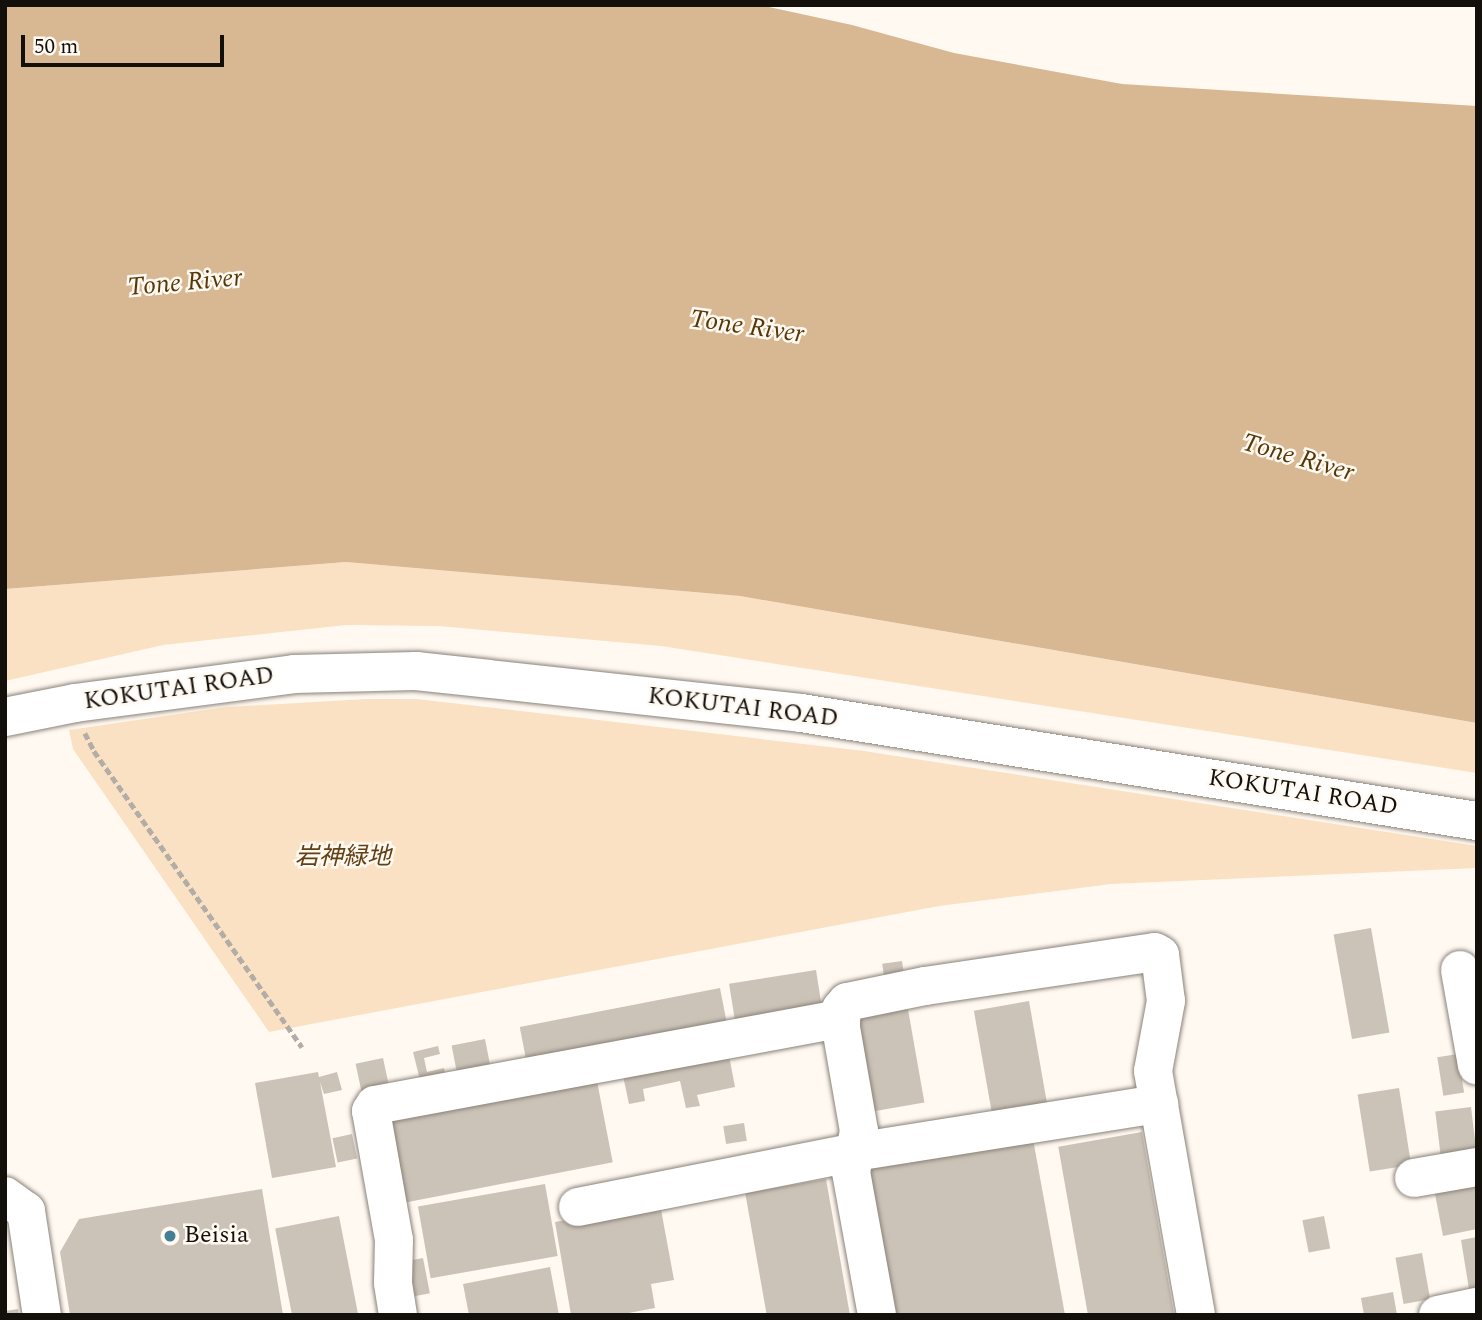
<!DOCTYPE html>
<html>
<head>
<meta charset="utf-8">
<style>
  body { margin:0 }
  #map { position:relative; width:1482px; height:1320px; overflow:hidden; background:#fff9f2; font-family:Spectral,"Noto Sans JP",serif }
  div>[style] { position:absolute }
  .green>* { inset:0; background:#fbe1c3 }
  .water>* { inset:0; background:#d7b892 }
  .building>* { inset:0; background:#ccc3b8; transform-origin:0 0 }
  .path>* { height:4.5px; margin-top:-2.25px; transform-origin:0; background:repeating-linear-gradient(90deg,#b2ada7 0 7px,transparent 0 10.5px) }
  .roads { filter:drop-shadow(0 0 2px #8a8278) drop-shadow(0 0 2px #8a8278) }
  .minor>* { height:38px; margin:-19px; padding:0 19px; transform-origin:19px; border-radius:19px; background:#fff }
  .dots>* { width:19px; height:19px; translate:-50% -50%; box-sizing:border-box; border:4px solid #fff9f2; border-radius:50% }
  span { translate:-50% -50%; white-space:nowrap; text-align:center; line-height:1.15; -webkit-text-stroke:5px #fff9f2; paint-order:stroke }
  .street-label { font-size:24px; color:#13100c }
  .park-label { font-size:24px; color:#614114; font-style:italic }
  .poi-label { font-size:24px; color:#13100c }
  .left { translate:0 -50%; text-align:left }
  .water-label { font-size:26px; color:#563706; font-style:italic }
  .frame { position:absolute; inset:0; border:7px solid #13100c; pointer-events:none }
  .scale { position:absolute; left:21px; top:35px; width:203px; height:32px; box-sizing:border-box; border:4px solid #13100c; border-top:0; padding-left:9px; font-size:21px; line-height:24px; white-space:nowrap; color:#13100c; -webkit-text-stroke:5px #fff9f2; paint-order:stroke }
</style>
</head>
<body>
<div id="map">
  <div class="green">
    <div style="clip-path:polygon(346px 562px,740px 596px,1477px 723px,1477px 773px,661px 646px,439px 626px,346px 625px,163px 645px,5px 681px,5px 589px)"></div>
    <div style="clip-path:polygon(366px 699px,417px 699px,864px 751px,1477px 846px,1477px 868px,1111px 884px,939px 906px,269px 1032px,73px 749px,69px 730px,226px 707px)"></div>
  </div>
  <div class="water">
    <div style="clip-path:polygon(5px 5px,760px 5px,852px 25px,954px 53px,1122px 84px,1477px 106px,1477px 723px,740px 596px,346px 562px,5px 589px)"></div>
  </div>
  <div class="building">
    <div style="left:1371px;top:928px;width:106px;height:38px;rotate:80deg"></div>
    <div style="left:902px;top:961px;width:21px;height:20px;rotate:82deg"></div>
    <div style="left:816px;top:970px;width:43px;height:88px;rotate:81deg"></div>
    <div style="left:720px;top:988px;width:41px;height:204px;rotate:79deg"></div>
    <div style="left:906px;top:998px;width:106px;height:60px;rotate:80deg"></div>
    <div style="left:1029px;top:1001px;width:104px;height:56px;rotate:80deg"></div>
    <div style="left:485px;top:1039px;width:26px;height:34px;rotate:79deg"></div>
    <div style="clip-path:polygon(438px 1046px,440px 1054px,424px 1058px,427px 1072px,444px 1068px,446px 1078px,421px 1084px,413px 1052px)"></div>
    <div style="clip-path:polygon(728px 1050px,735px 1087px,697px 1095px,700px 1106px,686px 1108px,680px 1081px,643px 1089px,645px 1101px,629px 1104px,622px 1071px)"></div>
    <div style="left:1458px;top:1054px;width:39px;height:21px;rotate:81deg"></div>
    <div style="left:383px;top:1058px;width:30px;height:28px;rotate:78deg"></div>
    <div style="left:595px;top:1071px;width:93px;height:219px;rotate:79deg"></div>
    <div style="clip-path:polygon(318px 1072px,319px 1077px,337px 1072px,342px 1090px,324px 1094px,320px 1082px,336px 1167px,272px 1178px,255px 1083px)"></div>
    <div style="left:1399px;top:1088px;width:78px;height:42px;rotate:81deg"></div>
    <div style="left:1471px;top:1107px;width:48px;height:36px;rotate:83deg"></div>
    <div style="left:744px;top:1123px;width:18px;height:21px;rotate:81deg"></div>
    <div style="left:1142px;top:1132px;width:186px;height:85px;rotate:80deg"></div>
    <div style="left:352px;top:1134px;width:25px;height:20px;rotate:78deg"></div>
    <div style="clip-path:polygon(1033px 1139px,1065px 1315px,892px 1315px,866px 1169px)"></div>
    <div style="left:826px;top:1179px;width:138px;height:82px;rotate:80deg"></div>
    <div style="left:545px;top:1184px;width:73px;height:129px;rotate:80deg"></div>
    <div style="clip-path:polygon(1476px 1186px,1477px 1229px,1443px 1236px,1435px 1194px)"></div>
    <div style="clip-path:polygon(262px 1189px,283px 1315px,70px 1315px,60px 1252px,79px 1219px)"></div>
    <div style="clip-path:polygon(660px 1204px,674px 1280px,651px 1284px,655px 1308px,618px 1315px,571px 1315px,555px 1222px)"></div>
    <div style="left:339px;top:1216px;width:101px;height:65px;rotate:79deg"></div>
    <div style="left:1324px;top:1216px;width:33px;height:22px;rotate:79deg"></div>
    <div style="clip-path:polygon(1477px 1237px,1477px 1287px,1469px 1289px,1461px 1240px)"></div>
    <div style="left:1422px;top:1253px;width:47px;height:27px;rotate:80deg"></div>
    <div style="left:423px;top:1258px;width:36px;height:21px;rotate:79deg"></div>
    <div style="clip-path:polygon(550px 1267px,559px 1315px,469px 1315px,463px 1284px)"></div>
    <div style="clip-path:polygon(1393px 1292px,1397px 1315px,1364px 1315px,1361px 1298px)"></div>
    <div style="clip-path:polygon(18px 1309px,19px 1315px,5px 1315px,5px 1311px)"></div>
  </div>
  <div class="path">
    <div style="left:85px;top:733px;width:20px;rotate:63deg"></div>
    <div style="left:94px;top:751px;width:362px;rotate:54.9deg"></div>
  </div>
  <div class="roads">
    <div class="minor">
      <div style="left:5px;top:717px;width:71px;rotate:-11.3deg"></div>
      <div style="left:75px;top:703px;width:221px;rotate:-7.5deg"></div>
      <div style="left:294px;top:674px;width:122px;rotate:-1.4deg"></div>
      <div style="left:416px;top:671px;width:387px;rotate:6.2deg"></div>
      <div style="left:801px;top:713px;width:685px;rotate:9.08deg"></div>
      <div style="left:1460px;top:970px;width:97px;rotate:79.9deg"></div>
      <div style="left:1414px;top:1178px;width:64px;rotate:-9.9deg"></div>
      <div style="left:5px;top:1196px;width:26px;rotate:36deg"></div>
      <div style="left:26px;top:1211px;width:105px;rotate:81.3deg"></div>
      <div style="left:578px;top:1207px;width:282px;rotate:-11.2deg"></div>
      <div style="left:855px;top:1152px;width:308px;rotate:-9deg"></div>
      <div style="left:398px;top:1315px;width:32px;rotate:-99deg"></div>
      <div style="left:393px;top:1283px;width:43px;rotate:-88.7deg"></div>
      <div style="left:394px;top:1240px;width:131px;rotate:-100.1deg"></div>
      <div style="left:371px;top:1111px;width:7px;rotate:-56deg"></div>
      <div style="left:375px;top:1105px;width:474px;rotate:-10.5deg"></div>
      <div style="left:877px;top:1315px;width:145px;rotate:-100.3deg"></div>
      <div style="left:851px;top:1172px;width:42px;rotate:-79deg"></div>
      <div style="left:859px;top:1131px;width:105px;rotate:-99.9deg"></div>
      <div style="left:841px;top:1028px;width:19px;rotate:-90deg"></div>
      <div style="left:841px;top:1009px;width:9px;rotate:-49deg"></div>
      <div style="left:847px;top:1002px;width:80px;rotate:-11.6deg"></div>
      <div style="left:925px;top:986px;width:232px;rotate:-8.4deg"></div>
      <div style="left:1155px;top:952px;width:6px;rotate:31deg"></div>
      <div style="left:1160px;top:955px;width:46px;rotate:82.6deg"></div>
      <div style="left:1166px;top:1001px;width:71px;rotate:100.5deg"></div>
      <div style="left:1153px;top:1071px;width:248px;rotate:80deg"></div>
      <div style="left:1438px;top:1315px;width:40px;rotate:-12deg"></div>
    </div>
  </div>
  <div class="dots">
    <div style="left:170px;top:1236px;background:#418095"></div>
  </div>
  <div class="street-label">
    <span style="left:179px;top:689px;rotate:-8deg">KOKUTAI ROAD</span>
    <span style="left:743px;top:708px;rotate:7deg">KOKUTAI ROAD</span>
    <span style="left:1303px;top:793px;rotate:9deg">KOKUTAI ROAD</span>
  </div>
  <div class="park-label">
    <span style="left:343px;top:858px">岩神緑地</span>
  </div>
  <div class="poi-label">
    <span class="left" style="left:184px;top:1236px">Beisia</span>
  </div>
  <div class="water-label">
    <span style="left:185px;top:283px;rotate:-5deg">Tone River</span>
    <span style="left:747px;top:327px;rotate:8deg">Tone River</span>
    <span style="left:1298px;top:458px;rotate:16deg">Tone River</span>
  </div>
  <div class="frame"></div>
  <div class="scale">50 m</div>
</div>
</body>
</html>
